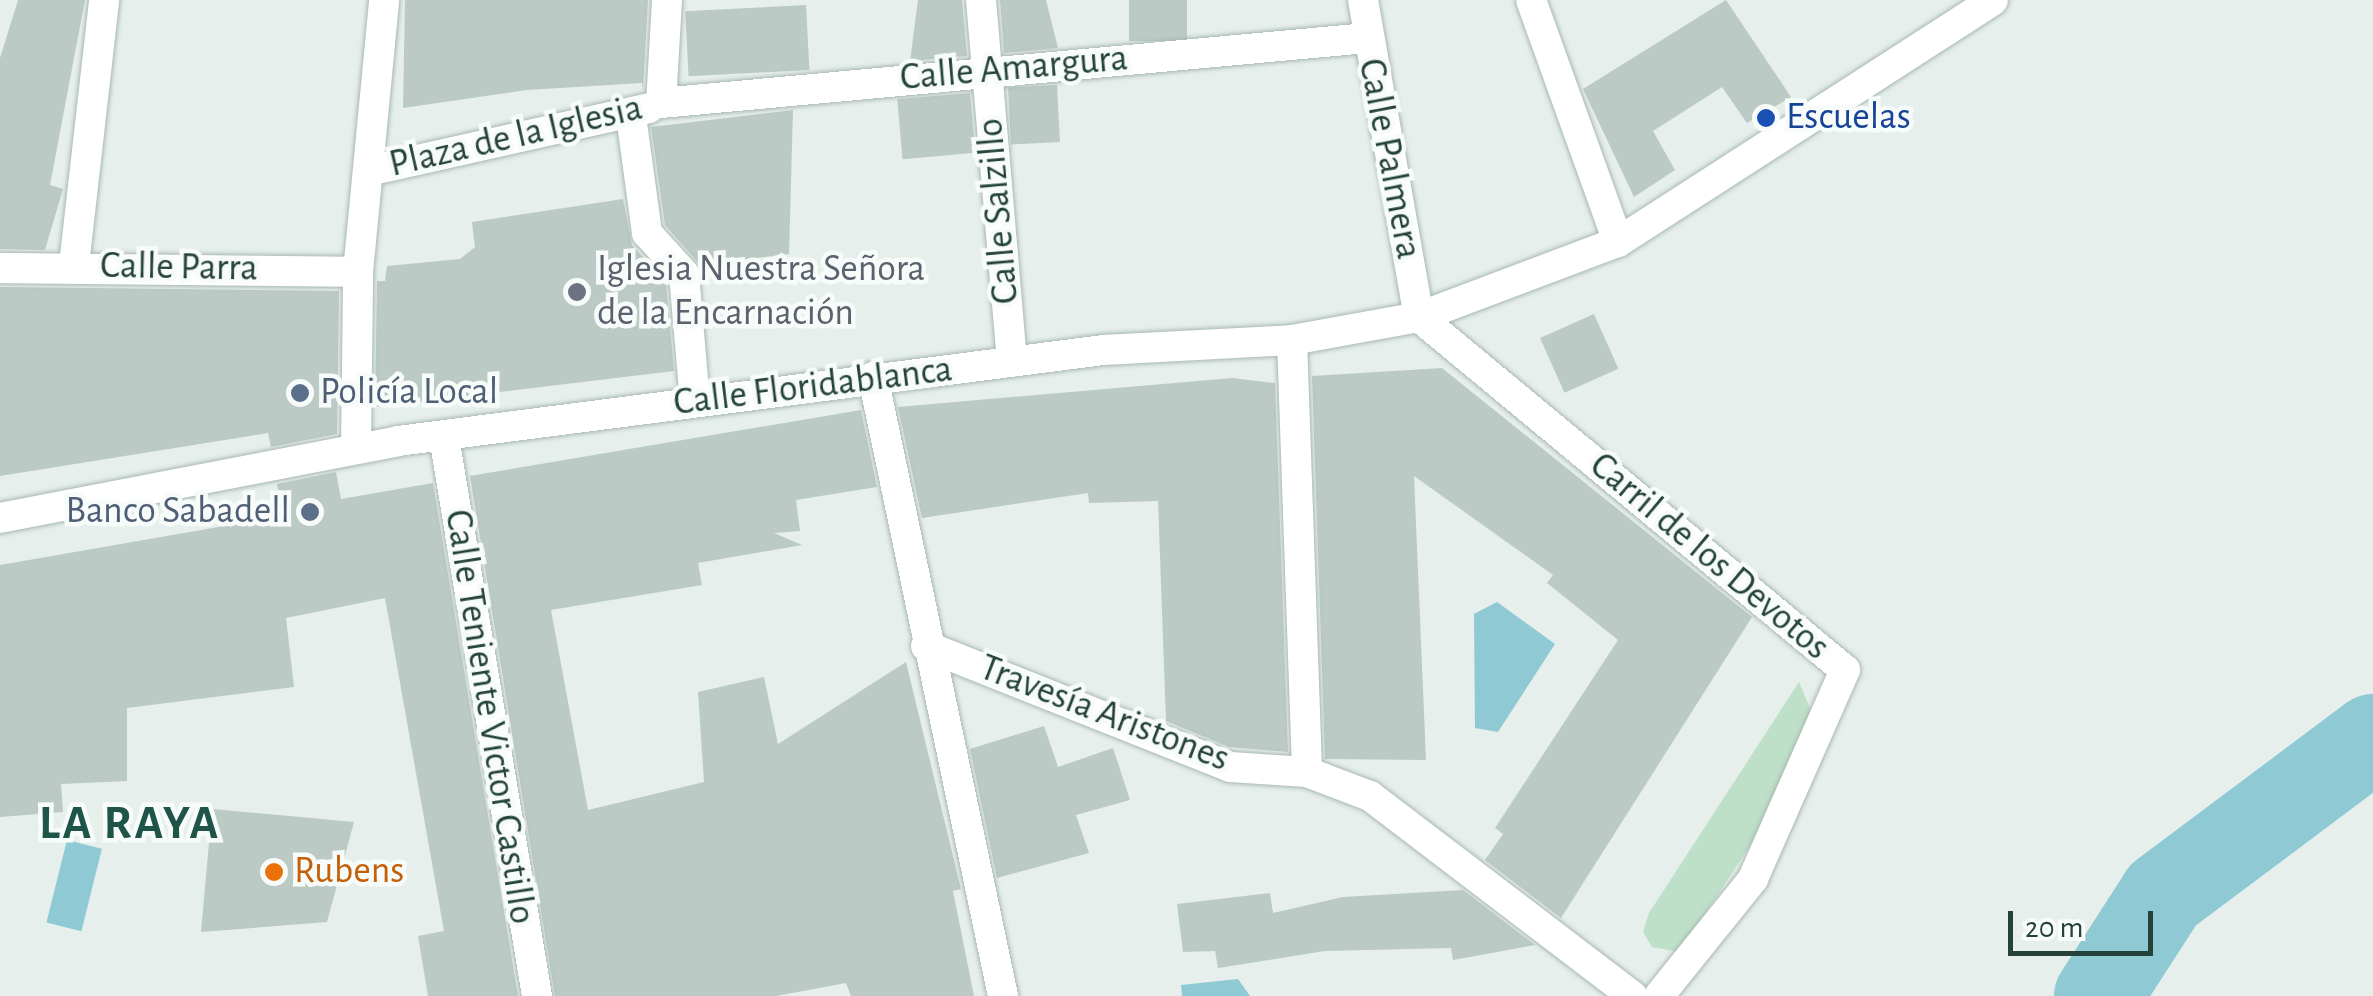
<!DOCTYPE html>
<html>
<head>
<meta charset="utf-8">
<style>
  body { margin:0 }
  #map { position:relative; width:2373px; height:996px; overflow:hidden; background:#e6efeb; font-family:"Alegreya Sans",sans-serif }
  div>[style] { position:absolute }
  .green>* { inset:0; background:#bfe0c8 }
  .water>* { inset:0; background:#8ec9d4; transform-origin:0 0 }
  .river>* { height:88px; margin:-44px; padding:0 44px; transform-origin:44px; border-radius:44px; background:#8ec9d4 }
  .building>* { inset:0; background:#bbcac4; transform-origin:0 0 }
  .roads { filter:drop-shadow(0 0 2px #a8b8b2) drop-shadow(0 0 2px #a8b8b2) }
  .pedestrian>* { height:30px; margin:-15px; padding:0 15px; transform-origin:15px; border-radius:15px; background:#fff }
  .minor>* { height:30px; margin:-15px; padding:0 15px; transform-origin:15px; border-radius:15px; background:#fff }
  .secondary>* { height:30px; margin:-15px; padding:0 15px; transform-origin:15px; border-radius:15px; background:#fff }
  .dots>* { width:28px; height:28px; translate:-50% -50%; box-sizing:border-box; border:5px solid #f7fbf9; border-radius:50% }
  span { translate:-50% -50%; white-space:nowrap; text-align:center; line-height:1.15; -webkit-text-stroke:9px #f7fbf9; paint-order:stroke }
  .street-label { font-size:38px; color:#24423a }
  .transit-label { font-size:38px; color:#164399 }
  .left { translate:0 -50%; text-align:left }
  .worship-label { font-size:38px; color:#5b616d }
  .service-label { font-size:38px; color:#4e5e75 }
  .right { translate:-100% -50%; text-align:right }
  .food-label { font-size:38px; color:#c56008 }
  .district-label { font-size:48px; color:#1f5548; font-weight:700; letter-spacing:2.5px }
  .scale { position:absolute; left:2008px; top:911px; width:145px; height:45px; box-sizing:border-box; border:5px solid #24423a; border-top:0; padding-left:12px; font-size:30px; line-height:35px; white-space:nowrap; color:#24423a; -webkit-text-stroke:8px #f7fbf9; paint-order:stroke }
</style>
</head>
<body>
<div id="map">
  <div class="green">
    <div style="clip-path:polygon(1799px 682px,1811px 711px,1801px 770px,1679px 952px,1652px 947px,1643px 932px,1649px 913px)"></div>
  </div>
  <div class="water">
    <div style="clip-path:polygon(1497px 602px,1555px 644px,1498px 732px,1475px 728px,1474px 614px)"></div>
    <div style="left:67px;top:840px;width:36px;height:85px;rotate:14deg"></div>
    <div style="clip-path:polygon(1238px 979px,1250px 996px,1182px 996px,1181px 985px)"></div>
  </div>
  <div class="river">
    <div style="left:2098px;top:996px;width:120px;rotate:-57.2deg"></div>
    <div style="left:2163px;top:895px;width:262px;rotate:-36.8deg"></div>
  </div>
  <div class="building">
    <div style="clip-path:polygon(18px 0,85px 0,50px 185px,63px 189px,45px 250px,0 249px,0 58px)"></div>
    <div style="clip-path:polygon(405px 0,648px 0,643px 90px,642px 83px,527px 90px,403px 108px)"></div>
    <div style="clip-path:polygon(918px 0,962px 0,967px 56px,910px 61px)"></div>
    <div style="clip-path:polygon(1000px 0,1046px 0,1058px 48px,1004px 53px)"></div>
    <div style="left:1129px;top:0;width:58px;height:41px"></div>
    <div style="clip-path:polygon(1726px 0,1791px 97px,1747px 123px,1722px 87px,1653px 131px,1675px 170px,1634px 197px,1583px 89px)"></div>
    <div style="left:806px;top:5px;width:65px;height:121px;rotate:87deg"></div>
    <div style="left:1057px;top:85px;width:57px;height:49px;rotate:87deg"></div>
    <div style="left:970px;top:93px;width:60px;height:73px;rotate:85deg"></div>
    <div style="clip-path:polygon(793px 110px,789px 254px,700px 265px,665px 225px,651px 127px)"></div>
    <div style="clip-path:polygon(623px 199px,632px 245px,666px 282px,674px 371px,375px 407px,377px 281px,385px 281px,387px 266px,460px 259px,475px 247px,472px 222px)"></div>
    <div style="clip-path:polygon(0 287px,339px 291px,337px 434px,271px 447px,268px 433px,0 476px)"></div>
    <div style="left:1594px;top:314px;width:60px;height:59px;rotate:66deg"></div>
    <div style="clip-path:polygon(1442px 368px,1752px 617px,1561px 918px,1485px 860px,1503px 834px,1495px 828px,1618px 640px,1547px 583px,1553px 575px,1414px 476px,1426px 760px,1325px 759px,1312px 376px)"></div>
    <div style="clip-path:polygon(1232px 378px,1275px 383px,1288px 752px,1229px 747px,1166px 721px,1158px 501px,1089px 503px,1088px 493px,922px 518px,898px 407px)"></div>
    <div style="clip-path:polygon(861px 410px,877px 487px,796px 500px,800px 531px,774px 533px,802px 545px,698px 563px,702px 585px,551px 610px,588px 810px,704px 782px,698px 692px,764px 677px,778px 744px,906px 662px,961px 889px,953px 891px,974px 996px,851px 996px,846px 983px,776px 996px,555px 996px,470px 476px)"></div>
    <div style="clip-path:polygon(336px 472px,341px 499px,433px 483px,518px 996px,428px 996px,418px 936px,444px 931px,385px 598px,286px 618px,294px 687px,127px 708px,127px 781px,61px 784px,63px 812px,0 817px,0 565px,282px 516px,277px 484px)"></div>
    <div style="clip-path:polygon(1044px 726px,1058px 767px,1113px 748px,1130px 800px,1076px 815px,1089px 853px,997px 878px,970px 749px)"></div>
    <div style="clip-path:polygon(212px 809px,354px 822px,327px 922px,201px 932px)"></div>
    <div style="clip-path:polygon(1463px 890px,1535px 945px,1453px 960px,1451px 948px,1325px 951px,1218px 968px,1215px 951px,1183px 952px,1177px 904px,1270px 893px,1273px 913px,1343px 897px)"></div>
  </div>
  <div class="roads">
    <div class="pedestrian">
      <div style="left:631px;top:116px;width:118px;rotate:82.2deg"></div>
      <div style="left:647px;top:233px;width:55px;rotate:47.9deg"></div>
      <div style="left:684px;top:274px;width:128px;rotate:85.1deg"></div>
      <div style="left:372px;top:170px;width:284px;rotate:-12.6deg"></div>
    </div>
    <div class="minor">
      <div style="left:667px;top:0;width:103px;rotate:93.3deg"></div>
      <div style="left:661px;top:103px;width:709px;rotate:-5.26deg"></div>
      <div style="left:981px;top:0;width:363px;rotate:85.1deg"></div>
      <div style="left:1363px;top:0;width:322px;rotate:80deg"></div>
      <div style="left:1419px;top:317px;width:553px;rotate:39.65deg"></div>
      <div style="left:1845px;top:670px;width:228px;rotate:113.8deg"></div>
      <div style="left:1753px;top:879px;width:150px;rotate:128.8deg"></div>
      <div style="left:1531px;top:0;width:257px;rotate:70.2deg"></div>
      <div style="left:74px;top:265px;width:267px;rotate:-83.5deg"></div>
      <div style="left:0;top:268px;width:358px;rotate:0.6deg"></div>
      <div style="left:1292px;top:340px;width:432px;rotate:88deg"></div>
      <div style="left:873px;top:377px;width:633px;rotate:78.14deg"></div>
      <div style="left:444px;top:437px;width:567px;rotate:80.55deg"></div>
      <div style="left:356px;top:448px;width:176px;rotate:-89.3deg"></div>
      <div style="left:358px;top:272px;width:273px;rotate:-84.5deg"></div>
      <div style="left:926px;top:646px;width:327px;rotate:21.7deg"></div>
      <div style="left:1230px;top:767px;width:77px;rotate:3.7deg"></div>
      <div style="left:1307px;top:772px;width:67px;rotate:20.9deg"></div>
      <div style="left:1370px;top:796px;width:330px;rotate:37.3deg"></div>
    </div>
    <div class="secondary">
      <div style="left:0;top:518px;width:405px;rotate:-10.9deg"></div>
      <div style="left:398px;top:441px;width:711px;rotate:-7.35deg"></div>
      <div style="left:1103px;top:350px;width:189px;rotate:-3deg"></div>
      <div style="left:1292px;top:340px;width:129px;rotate:-10.3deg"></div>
      <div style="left:1419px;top:317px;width:213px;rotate:-20.7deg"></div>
      <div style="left:1618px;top:242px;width:446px;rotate:-32.8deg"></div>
    </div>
  </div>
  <div class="dots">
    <div style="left:1766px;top:118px;background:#1a4fb4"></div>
    <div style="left:577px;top:292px;background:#6b7280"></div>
    <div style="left:300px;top:393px;background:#5c6f8a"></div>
    <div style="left:310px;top:512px;background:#5c6f8a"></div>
    <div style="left:274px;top:872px;background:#e8710a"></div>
  </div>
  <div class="street-label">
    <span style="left:1014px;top:69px;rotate:-5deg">Calle Amargura</span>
    <span style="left:516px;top:137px;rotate:-13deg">Plaza de la Iglesia</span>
    <span style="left:1389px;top:159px;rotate:79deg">Calle Palmera</span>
    <span style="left:999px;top:211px;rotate:-95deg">Calle Salzillo</span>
    <span style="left:179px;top:268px;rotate:1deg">Calle Parra</span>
    <span style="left:813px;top:387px;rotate:-7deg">Calle Floridablanca</span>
    <span style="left:1709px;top:557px;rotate:40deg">Carril de los Devotos</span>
    <span style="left:1104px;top:714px;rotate:21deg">Travesía Aristones</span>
    <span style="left:489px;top:717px;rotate:81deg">Calle Teniente Victor Castillo</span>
  </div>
  <div class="transit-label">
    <span class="left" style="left:1786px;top:118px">Escuelas</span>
  </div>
  <div class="worship-label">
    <span class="left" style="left:597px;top:292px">Iglesia Nuestra Señora<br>de la Encarnación</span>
  </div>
  <div class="service-label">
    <span class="left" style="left:320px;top:393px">Policía Local</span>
    <span class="right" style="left:290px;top:512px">Banco Sabadell</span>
  </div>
  <div class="food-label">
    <span class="left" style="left:294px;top:872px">Rubens</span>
  </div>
  <div class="district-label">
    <span style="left:130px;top:825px">LA RAYA</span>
  </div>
  <div class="scale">20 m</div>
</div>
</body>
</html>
